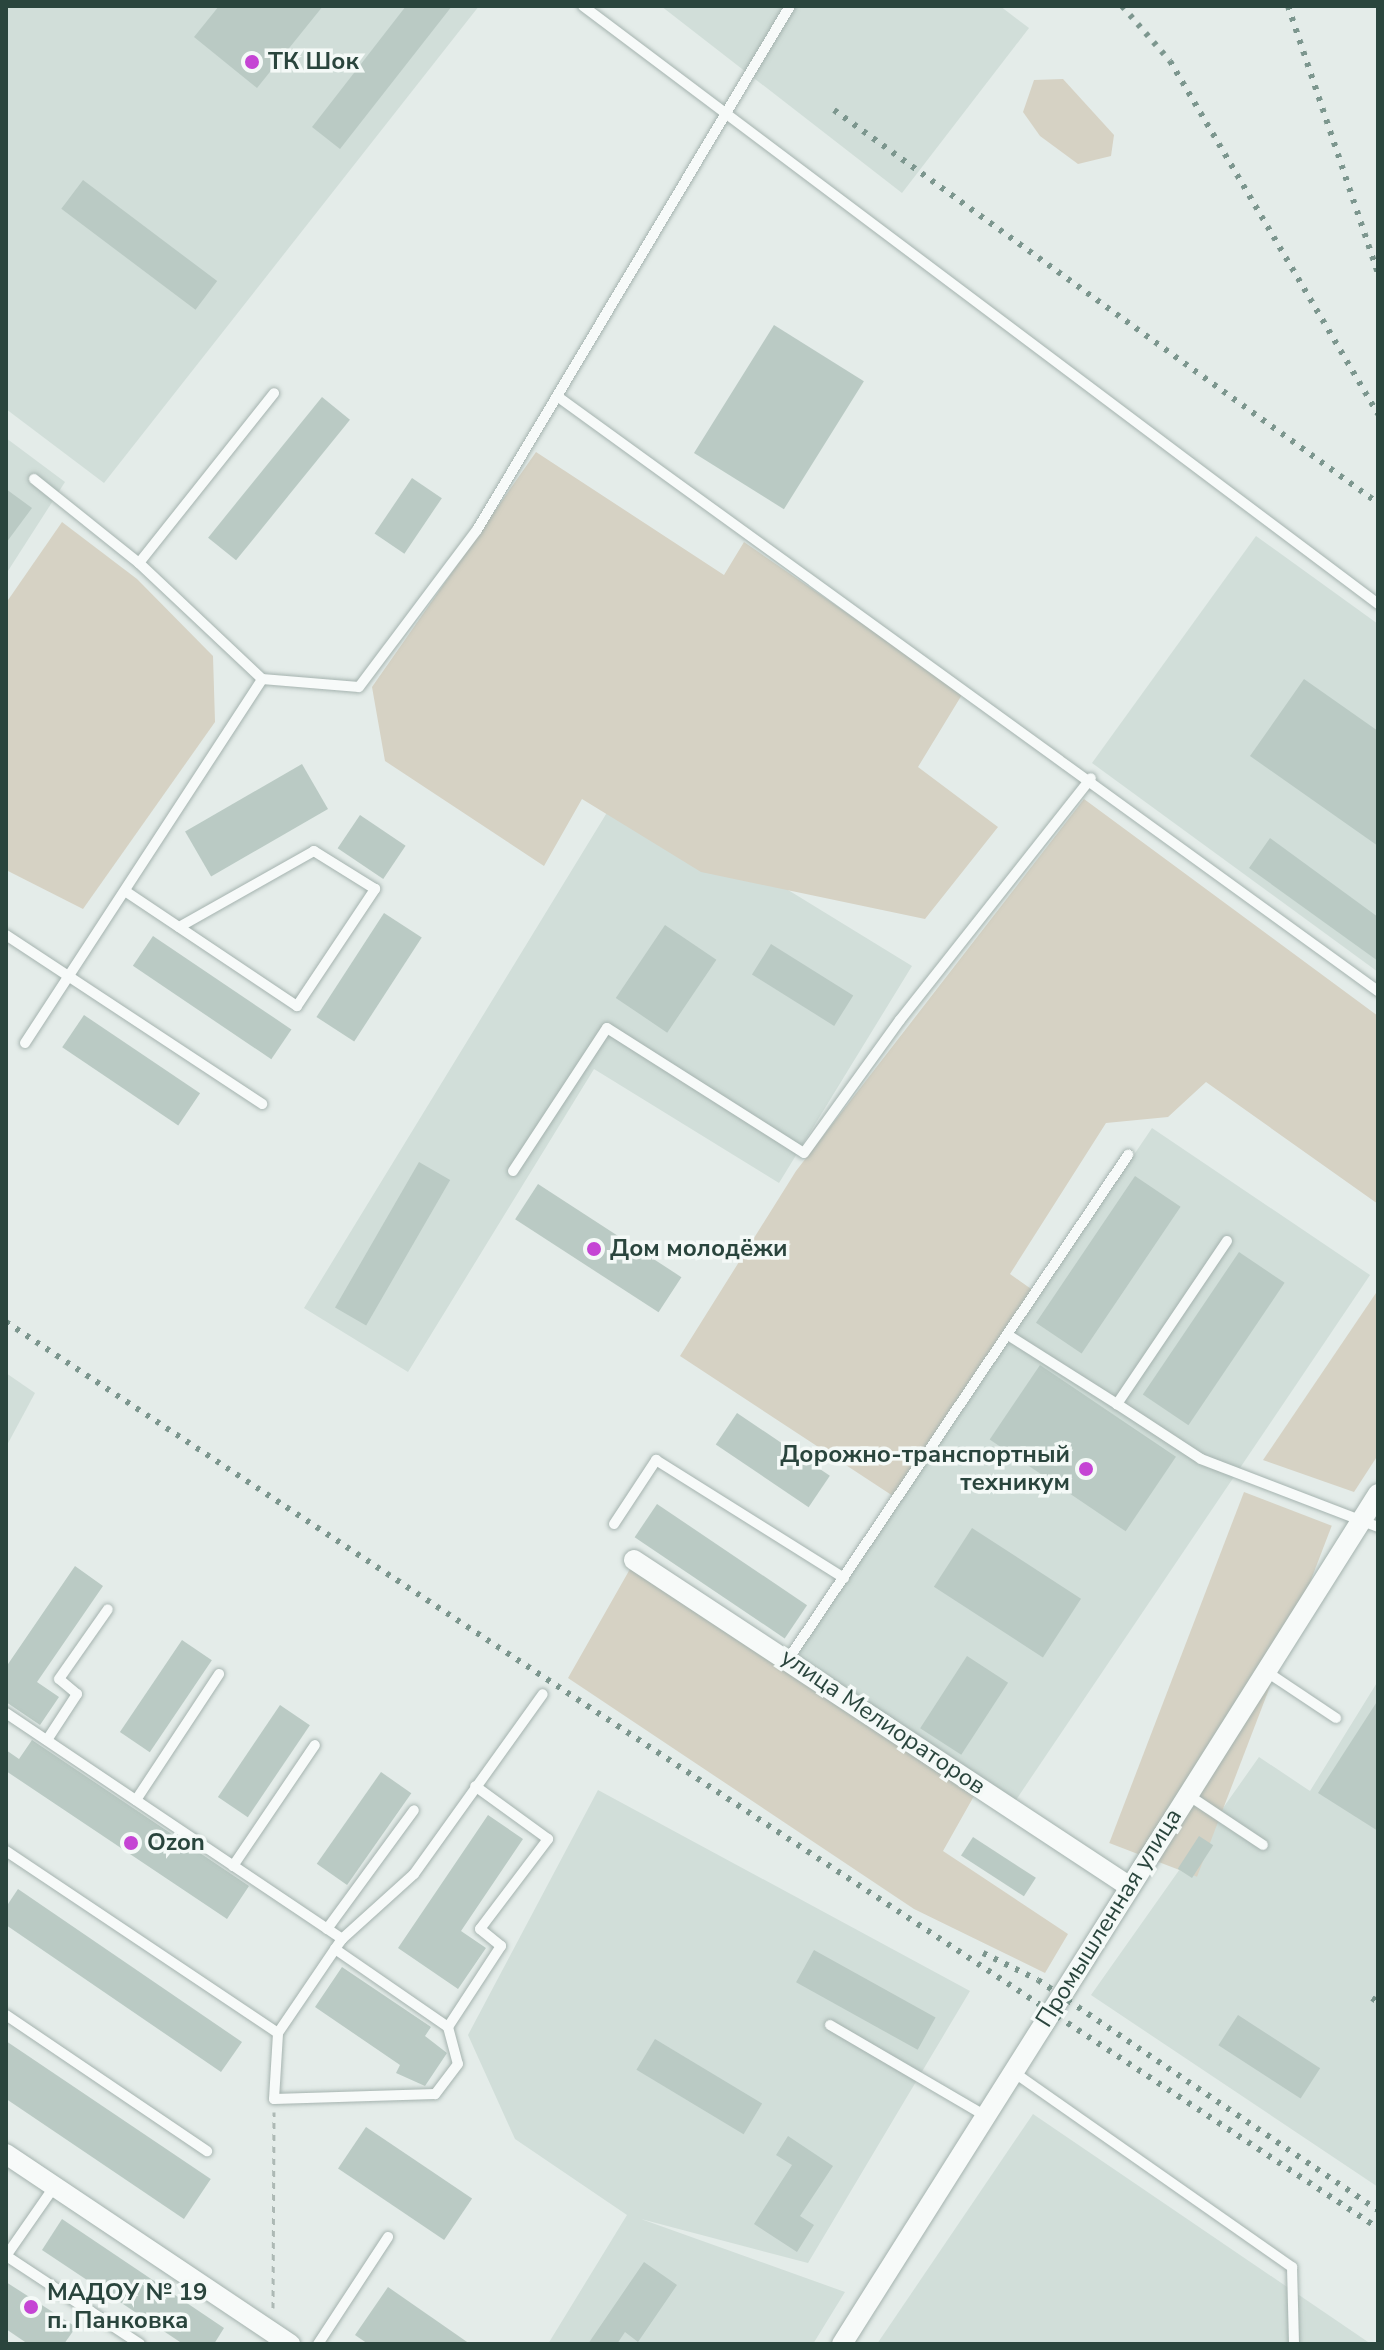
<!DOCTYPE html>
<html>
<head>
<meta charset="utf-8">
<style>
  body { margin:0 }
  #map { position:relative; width:1384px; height:2350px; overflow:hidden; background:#e4ece9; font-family:"Nunito Sans",sans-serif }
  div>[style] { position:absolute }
  .built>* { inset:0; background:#d1ded9; transform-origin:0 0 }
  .green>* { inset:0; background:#d6d2c4; transform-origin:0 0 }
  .building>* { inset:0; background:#bacac4; transform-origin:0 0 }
  .path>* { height:3px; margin-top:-1.5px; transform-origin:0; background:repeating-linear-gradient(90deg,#adb9b5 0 6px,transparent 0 12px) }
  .roads { filter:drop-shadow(0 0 2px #a5b3af) drop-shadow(0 0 2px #a5b3af) }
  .lane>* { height:10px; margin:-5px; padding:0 5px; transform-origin:5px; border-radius:5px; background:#f7faf9 }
  .street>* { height:20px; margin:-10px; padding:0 10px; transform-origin:10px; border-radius:10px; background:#f7faf9 }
  .rail>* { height:6px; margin-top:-3px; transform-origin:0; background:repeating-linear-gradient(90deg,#7c968e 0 4px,transparent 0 12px) }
  .dots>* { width:22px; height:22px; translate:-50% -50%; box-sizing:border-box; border:4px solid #f4f9f7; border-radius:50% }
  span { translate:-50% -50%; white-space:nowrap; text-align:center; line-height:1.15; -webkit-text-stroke:7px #f4f9f7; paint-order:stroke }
  .poi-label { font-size:24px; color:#2a453d; font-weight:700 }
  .left { translate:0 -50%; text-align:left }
  .right { translate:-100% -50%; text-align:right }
  .street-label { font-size:24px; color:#2a453d }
  .frame { position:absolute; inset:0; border:8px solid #2a453d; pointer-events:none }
</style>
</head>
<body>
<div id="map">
  <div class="built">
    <div style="clip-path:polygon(6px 6px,479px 6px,104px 483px,6px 409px)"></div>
    <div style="clip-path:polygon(661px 6px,1000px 6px,1029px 28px,902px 193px)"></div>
    <div style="clip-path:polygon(6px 438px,65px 482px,6px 574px)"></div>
    <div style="clip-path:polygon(1256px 536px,1378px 624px,1378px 972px,1092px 763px)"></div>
    <div style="clip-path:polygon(622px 788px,912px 966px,779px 1183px,594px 1069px,408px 1372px,304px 1308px)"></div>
    <div style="left:1152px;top:1128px;width:263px;height:643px;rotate:34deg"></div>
    <div style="clip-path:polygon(6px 1373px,35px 1393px,6px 1447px)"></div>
    <div style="clip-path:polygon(1378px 1681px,1378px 2187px,1091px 1995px,1259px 1757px,1310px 1791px)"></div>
    <div style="clip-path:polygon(598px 1790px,970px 1991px,808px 2263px,641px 2219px,845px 2292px,813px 2344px,548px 2344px,627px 2215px,515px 2139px,468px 2035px)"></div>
    <div style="clip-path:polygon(1033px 2114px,1371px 2344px,877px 2344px)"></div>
  </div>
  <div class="green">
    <div style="clip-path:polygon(1063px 79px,1114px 135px,1111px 156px,1078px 164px,1040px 136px,1023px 112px,1034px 80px)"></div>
    <div style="clip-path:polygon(536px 452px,724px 575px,744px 542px,963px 693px,918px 767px,998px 827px,925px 919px,701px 872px,582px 799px,544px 866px,385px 761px,372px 687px)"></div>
    <div style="clip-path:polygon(62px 522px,137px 579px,213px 656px,215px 722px,83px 909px,6px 870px,6px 603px)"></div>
    <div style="clip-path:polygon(1084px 799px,1378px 1016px,1378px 1204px,1206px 1082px,1168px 1117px,1106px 1123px,1010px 1274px,1034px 1291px,893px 1496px,680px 1356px,796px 1171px)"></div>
    <div style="clip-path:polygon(1378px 1290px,1378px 1455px,1354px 1492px,1263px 1460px)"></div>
    <div style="left:1244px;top:1492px;width:94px;height:376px;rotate:21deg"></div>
    <div style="clip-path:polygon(630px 1569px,974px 1796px,943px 1851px,1068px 1934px,1045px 1973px,914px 1909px,568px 1678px)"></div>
  </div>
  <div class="building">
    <div style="clip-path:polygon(219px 6px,323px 6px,257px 88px,194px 37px)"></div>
    <div style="clip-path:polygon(406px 6px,452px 6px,340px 149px,312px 127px)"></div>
    <div style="left:83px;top:180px;width:168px;height:36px;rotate:37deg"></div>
    <div style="left:774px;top:325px;width:106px;height:151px;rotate:32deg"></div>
    <div style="left:322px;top:397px;width:36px;height:181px;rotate:39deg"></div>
    <div style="left:412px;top:478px;width:36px;height:67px;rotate:34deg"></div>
    <div style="clip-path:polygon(6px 489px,32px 508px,6px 543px)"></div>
    <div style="clip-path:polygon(1304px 679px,1378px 731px,1378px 846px,1250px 756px)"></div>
    <div style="left:302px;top:764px;width:52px;height:135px;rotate:60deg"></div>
    <div style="left:360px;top:815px;width:55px;height:40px;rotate:34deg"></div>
    <div style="clip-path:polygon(1270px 838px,1378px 917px,1378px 961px,1249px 868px)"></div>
    <div style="left:384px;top:913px;width:45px;height:124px;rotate:33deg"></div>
    <div style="left:665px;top:925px;width:62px;height:88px;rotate:34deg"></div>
    <div style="left:153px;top:936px;width:167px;height:36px;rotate:34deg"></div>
    <div style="left:771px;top:944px;width:97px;height:36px;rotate:32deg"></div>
    <div style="left:84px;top:1015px;width:140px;height:39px;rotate:34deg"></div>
    <div style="left:419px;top:1162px;width:36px;height:168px;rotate:30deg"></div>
    <div style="left:1135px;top:1176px;width:55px;height:177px;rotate:34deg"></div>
    <div style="left:538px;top:1184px;width:171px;height:42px;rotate:33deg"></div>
    <div style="left:1239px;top:1252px;width:55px;height:172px;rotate:34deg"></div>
    <div style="left:1040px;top:1365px;width:164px;height:90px;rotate:34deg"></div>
    <div style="left:737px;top:1413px;width:112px;height:38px;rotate:34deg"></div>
    <div style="left:657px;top:1504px;width:181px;height:40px;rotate:34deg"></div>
    <div style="left:972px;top:1528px;width:130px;height:70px;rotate:33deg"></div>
    <div style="clip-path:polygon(75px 1566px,103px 1586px,37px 1682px,59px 1697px,40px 1725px,6px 1702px,6px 1667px)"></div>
    <div style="left:182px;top:1640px;width:36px;height:111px;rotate:34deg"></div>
    <div style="left:967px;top:1656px;width:49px;height:86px;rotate:33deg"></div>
    <div style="clip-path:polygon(1378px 1700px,1378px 1831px,1318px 1793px)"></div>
    <div style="left:280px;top:1705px;width:36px;height:111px;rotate:34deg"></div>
    <div style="clip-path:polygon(32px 1740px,249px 1886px,227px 1919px,6px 1771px,6px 1750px,19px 1759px)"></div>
    <div style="left:381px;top:1772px;width:37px;height:112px;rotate:35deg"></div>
    <div style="clip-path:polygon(488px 1815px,523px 1839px,461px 1931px,486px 1948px,458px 1989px,398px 1948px)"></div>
    <div style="left:1199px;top:1836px;width:17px;height:39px;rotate:33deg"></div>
    <div style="left:973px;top:1837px;width:75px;height:22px;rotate:33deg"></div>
    <div style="clip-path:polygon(18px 1889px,242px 2042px,221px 2072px,6px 1925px,6px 1907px)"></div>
    <div style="left:814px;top:1950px;width:139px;height:37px;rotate:29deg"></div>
    <div style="clip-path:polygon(342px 1967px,431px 2027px,425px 2036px,447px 2053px,425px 2086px,396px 2073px,400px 2065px,315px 2007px)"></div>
    <div style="left:1238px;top:2015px;width:98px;height:36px;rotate:33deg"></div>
    <div style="left:655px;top:2039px;width:125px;height:36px;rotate:31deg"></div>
    <div style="left:6px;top:2041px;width:247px;height:48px;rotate:34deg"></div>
    <div style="left:366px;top:2127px;width:128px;height:50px;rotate:34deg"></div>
    <div style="clip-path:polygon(788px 2136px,833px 2166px,800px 2216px,814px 2225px,797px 2252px,754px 2224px,792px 2165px,776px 2155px)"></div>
    <div style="clip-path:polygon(62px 2219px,224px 2328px,214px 2344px,183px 2344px,42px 2250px)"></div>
    <div style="clip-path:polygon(644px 2262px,677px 2285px,638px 2342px,625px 2332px,617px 2344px,588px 2344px)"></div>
    <div style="clip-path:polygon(6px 2282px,76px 2327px,64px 2344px,28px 2344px,6px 2329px)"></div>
    <div style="clip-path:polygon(388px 2287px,470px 2344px,368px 2344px,355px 2335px)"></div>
  </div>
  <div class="path">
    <div style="left:273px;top:2308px;width:196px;rotate:-89.7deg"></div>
  </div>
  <div class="roads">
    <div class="lane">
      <div style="left:583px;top:6px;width:995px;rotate:36.95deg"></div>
      <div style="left:561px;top:399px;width:1009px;rotate:35.93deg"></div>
      <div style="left:34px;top:479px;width:134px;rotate:38.7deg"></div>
      <div style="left:139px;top:563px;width:169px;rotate:43.3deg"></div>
      <div style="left:139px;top:563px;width:217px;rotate:-51.5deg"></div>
      <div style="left:125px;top:891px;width:207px;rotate:33.8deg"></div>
      <div style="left:297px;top:1006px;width:141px;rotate:-56.3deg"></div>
      <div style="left:375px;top:889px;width:72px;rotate:-148.1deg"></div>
      <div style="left:314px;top:851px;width:155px;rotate:150.6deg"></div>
      <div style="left:6px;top:935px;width:307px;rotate:33.4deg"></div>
      <div style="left:25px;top:1043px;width:434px;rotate:-56.9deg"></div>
      <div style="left:262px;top:679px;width:97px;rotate:4.7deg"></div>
      <div style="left:359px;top:687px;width:196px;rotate:-53.1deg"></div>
      <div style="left:477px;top:530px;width:610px;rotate:-59.15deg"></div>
      <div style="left:513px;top:1171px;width:171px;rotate:-56.7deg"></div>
      <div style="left:607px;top:1028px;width:233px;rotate:32.4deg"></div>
      <div style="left:804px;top:1153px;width:164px;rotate:-54.2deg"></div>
      <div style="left:900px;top:1020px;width:308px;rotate:-51.7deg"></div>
      <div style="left:1227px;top:1241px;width:197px;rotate:124deg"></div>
      <div style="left:1117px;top:1404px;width:100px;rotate:33.2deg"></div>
      <div style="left:1201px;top:1459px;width:190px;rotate:21deg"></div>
      <div style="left:1011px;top:1337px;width:125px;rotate:32.3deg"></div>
      <div style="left:614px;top:1524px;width:77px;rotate:-56.7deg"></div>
      <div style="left:656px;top:1460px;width:222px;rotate:32.1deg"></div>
      <div style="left:789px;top:1658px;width:607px;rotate:-56.02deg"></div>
      <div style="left:1267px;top:1672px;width:83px;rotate:33.7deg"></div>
      <div style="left:6px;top:1713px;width:405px;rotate:33.9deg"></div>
      <div style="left:47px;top:1740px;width:55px;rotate:-56.9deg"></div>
      <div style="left:77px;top:1694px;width:23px;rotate:-140deg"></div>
      <div style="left:59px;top:1679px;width:85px;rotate:-55deg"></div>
      <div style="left:1188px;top:1795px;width:90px;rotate:33.7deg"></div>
      <div style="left:136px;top:1800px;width:151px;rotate:-56.6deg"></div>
      <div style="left:6px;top:1851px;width:327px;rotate:33.8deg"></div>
      <div style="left:233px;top:1866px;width:146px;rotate:-55.9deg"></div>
      <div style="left:327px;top:1929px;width:147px;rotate:-53.8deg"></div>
      <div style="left:335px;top:1949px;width:137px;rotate:34.6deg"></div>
      <div style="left:448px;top:2027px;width:38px;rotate:75deg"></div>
      <div style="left:458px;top:2064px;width:38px;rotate:127deg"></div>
      <div style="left:435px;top:2094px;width:161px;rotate:178.2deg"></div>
      <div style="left:274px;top:2099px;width:66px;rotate:-86.5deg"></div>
      <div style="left:278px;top:2033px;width:102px;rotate:-55.8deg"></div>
      <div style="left:335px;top:1949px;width:12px;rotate:-55deg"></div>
      <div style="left:342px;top:1939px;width:97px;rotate:-42.1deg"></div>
      <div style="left:414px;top:1874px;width:221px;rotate:-54.4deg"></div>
      <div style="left:6px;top:2015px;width:243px;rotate:34.1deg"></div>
      <div style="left:830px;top:2025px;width:178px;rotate:30.3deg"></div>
      <div style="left:448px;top:2027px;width:97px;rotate:-56.8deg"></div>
      <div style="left:501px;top:1946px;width:27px;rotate:-141deg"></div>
      <div style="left:480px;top:1929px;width:113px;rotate:-52.9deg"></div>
      <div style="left:548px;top:1839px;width:90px;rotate:-144deg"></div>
      <div style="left:1012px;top:2071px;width:342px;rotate:35deg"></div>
      <div style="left:1292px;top:2267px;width:77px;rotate:88.5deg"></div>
      <div style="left:6px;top:2256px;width:84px;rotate:-55.2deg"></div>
      <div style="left:8px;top:2257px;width:158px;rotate:33.4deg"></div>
      <div style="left:318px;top:2344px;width:128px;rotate:-56.8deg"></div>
    </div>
    <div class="street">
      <div style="left:634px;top:1560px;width:594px;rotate:33.4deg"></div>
      <div style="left:6px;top:2154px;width:342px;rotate:33.8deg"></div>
      <div style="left:842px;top:2344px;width:1005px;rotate:-57.76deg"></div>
    </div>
  </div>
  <div class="rail">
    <div style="left:1122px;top:6px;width:73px;rotate:48.9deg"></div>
    <div style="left:1170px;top:61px;width:410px;rotate:59.5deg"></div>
    <div style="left:1288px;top:6px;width:283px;rotate:71.4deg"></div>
    <div style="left:834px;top:110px;width:671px;rotate:35.85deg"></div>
    <div style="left:6px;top:1322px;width:1644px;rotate:33.44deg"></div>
    <div style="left:983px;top:1953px;width:61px;rotate:26.1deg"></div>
    <div style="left:1038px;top:1980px;width:410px;rotate:34.1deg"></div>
    <div style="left:1372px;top:1998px;width:7px;rotate:34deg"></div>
  </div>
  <div class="dots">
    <div style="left:252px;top:62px;background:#c545d4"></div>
    <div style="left:594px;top:1249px;background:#c545d4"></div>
    <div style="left:1086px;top:1469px;background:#c545d4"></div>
    <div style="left:131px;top:1843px;background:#c545d4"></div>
    <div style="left:31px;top:2307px;background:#c545d4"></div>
  </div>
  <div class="poi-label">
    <span class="left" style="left:268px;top:62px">ТК Шок</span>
    <span class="left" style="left:610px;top:1249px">Дом молодёжи</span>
    <span class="right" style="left:1070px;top:1469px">Дорожно-транспортный<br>техникум</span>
    <span class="left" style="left:147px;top:1843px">Ozon</span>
    <span class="left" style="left:47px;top:2307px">МАДОУ № 19<br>п. Панковка</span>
  </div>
  <div class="street-label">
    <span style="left:883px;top:1722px;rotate:34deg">улица Мелиораторов</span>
    <span style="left:1109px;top:1918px;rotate:-58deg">Промышленная улица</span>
  </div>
  <div class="frame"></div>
</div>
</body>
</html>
